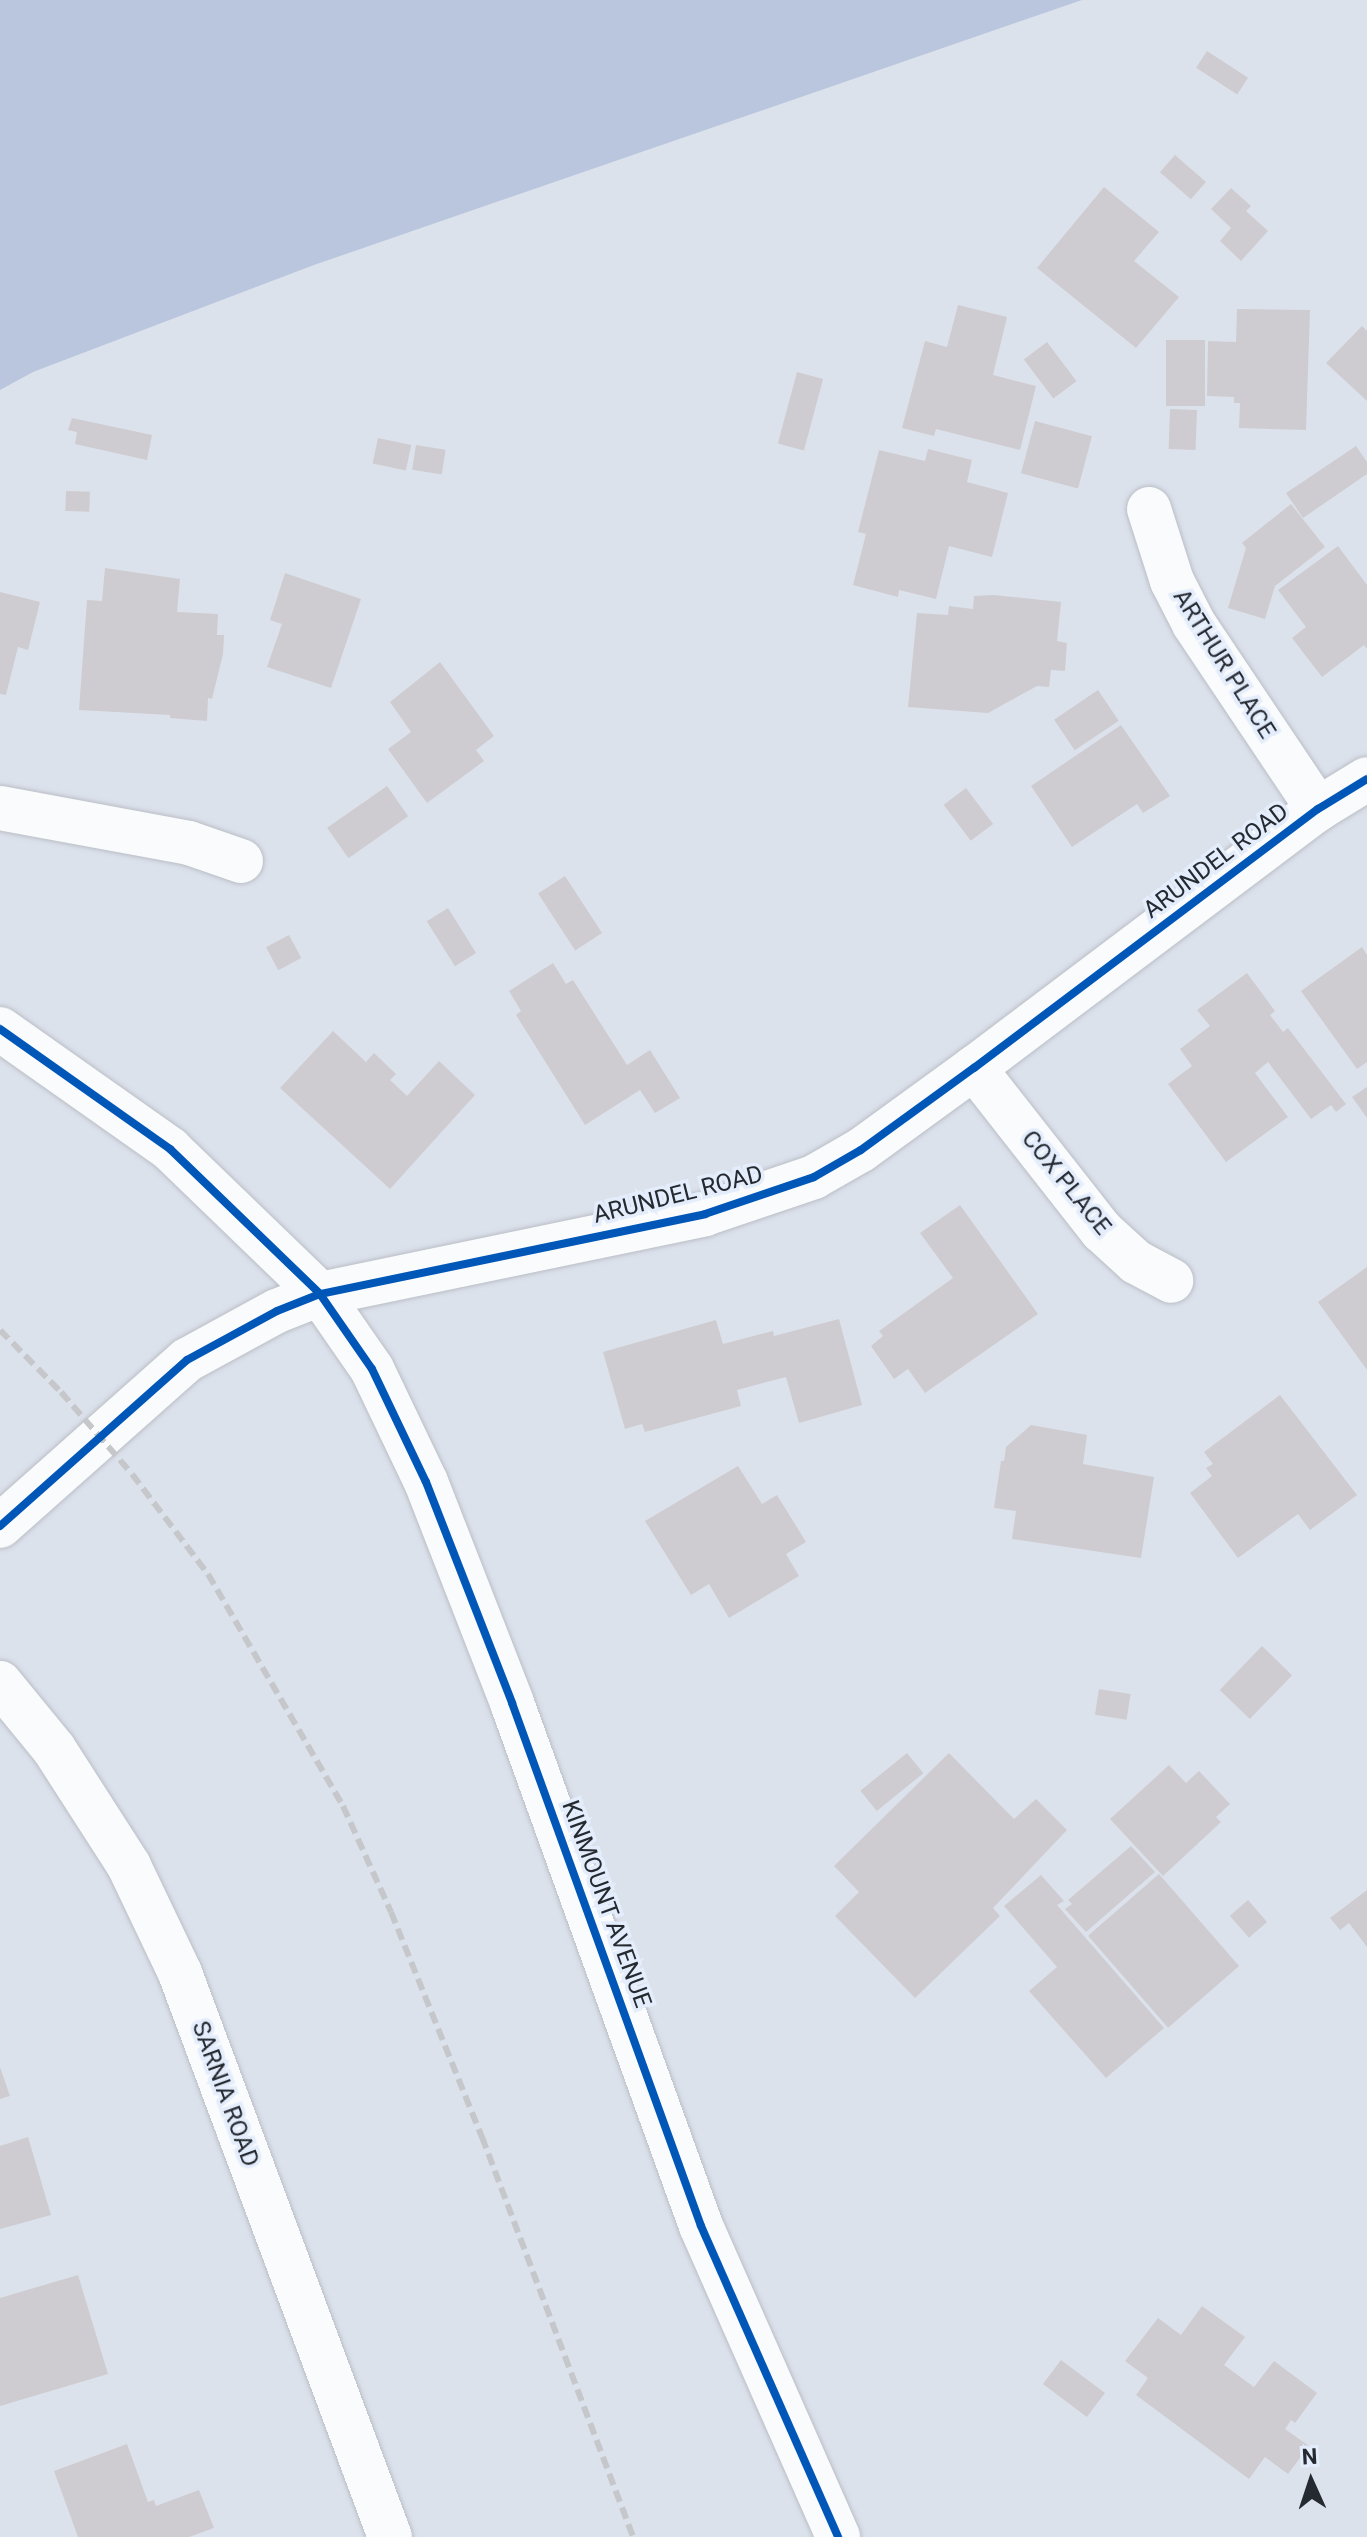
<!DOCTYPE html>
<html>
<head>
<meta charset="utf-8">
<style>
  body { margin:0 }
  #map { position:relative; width:1367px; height:2537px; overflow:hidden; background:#dce2ec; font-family:Roboto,sans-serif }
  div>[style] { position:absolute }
  .green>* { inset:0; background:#b9c6de }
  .building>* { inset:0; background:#ceccd0; transform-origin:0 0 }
  .roads { filter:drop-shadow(0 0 2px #babec6) drop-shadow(0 0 2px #babec6) }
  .minor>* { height:44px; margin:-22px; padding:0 22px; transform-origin:22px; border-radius:22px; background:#fafbfc }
  .secondary>* { height:44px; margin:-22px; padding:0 22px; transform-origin:22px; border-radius:22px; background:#fafbfc }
  .rail>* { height:6px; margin-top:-3px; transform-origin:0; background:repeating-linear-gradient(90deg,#c5c7ca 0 12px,transparent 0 18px) }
  .cycleway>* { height:8px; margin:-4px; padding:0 4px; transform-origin:4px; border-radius:4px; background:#0057b8 }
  span { translate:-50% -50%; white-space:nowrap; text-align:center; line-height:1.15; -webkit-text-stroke:7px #e4edfc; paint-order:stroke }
  .street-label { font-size:24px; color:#252930 }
  .north { position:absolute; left:1271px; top:2441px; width:80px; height:80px; -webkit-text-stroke:6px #e4edfc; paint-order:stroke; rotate:357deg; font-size:22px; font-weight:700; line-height:32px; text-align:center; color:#252930 }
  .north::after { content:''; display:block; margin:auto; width:28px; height:36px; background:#252930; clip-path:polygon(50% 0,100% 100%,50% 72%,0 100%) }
</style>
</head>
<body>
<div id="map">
  <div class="green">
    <div style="clip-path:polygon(0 0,1082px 0,314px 265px,33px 372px,0 390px)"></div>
  </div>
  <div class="building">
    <div style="left:1207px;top:51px;width:49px;height:20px;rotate:33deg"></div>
    <div style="left:1175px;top:155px;width:41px;height:23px;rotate:41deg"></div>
    <div style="clip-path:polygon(1104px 187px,1159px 232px,1134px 261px,1179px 297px,1136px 348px,1037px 268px)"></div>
    <div style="clip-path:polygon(1231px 188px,1251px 206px,1246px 211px,1268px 231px,1241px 261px,1220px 241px,1231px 228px,1211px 209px)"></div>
    <div style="clip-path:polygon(958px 305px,1007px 317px,993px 375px,1036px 386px,1020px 450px,936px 429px,934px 436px,902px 428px,925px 341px,947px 347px)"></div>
    <div style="clip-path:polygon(1237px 309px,1310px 310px,1306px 430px,1239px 428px,1240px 403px,1234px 403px,1234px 397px,1207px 396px,1208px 341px,1236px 342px)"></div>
    <div style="clip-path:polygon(1362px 326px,1367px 331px,1367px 401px,1326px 363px)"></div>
    <div style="left:1166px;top:340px;width:39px;height:66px"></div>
    <div style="left:1047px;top:342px;width:49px;height:29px;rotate:53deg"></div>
    <div style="left:797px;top:372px;width:27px;height:74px;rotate:15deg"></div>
    <div style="left:1170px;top:409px;width:27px;height:40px;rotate:2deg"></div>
    <div style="clip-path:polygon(72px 418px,152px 435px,147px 460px,75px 444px,77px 432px,68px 430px)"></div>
    <div style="left:1035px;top:421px;width:59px;height:54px;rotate:15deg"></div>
    <div style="left:378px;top:438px;width:34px;height:26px;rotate:12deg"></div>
    <div style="left:416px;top:445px;width:30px;height:25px;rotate:9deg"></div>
    <div style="clip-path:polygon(1356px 446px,1367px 462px,1367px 474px,1303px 518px,1286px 493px)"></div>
    <div style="clip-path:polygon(928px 449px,972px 460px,967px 482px,1008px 493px,992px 557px,949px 546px,936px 599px,899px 590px,898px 597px,853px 585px,866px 534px,858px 532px,879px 450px,925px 461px)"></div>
    <div style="left:66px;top:491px;width:24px;height:20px;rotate:2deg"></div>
    <div style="clip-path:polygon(1291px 504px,1325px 547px,1275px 586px,1265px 619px,1228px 608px,1246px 548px,1242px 543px)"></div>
    <div style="clip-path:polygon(1338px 546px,1367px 585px,1367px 649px,1364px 645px,1322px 677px,1292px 638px,1306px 627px,1278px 590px)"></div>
    <div style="clip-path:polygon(105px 568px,180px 579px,177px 612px,218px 614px,217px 635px,224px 635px,223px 654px,212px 699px,208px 698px,207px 721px,170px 718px,170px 715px,79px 710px,87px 600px,102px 601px)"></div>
    <div style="clip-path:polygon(285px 573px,361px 599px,331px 688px,267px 667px,282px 624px,270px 620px)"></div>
    <div style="clip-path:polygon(0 592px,40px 602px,28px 650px,18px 647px,6px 695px,0 694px)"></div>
    <div style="clip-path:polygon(993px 595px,1061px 602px,1057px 641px,1067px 643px,1065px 671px,1051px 670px,1049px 687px,1037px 686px,988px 713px,908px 707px,917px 613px,948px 615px,949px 606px,973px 609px,974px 596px)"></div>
    <div style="clip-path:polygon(440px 662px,494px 736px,476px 750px,484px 761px,427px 803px,388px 749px,411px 732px,390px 702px)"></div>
    <div style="left:1098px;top:690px;width:37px;height:53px;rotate:56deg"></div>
    <div style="clip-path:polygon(1121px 725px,1170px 796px,1143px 813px,1137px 804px,1072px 847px,1031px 786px)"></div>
    <div style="left:387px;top:786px;width:37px;height:73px;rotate:55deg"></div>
    <div style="left:966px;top:788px;width:45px;height:28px;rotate:53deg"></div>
    <div style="left:565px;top:876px;width:68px;height:32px;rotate:57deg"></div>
    <div style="left:448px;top:908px;width:53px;height:25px;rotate:58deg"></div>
    <div style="left:289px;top:935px;width:26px;height:26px;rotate:62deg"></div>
    <div style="clip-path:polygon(1362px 947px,1367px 955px,1367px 1062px,1357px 1069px,1301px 991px)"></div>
    <div style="clip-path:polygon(553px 963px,566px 984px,573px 980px,627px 1065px,650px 1050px,680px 1098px,655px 1113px,640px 1090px,585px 1125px,516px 1015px,521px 1011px,509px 991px)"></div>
    <div style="clip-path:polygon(1247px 973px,1275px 1011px,1270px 1015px,1283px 1032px,1288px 1028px,1346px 1104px,1336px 1112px,1331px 1105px,1311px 1119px,1268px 1062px,1255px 1073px,1288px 1117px,1226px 1162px,1168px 1084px,1192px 1066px,1180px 1049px,1210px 1026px,1197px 1010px)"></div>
    <div style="clip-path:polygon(333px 1031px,366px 1062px,374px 1053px,396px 1074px,390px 1080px,407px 1096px,439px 1061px,475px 1095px,390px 1189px,280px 1088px)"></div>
    <div style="clip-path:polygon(1367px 1087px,1367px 1118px,1352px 1097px)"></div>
    <div style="clip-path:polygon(960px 1205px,1038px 1314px,925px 1393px,908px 1369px,894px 1379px,871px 1346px,883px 1336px,879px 1331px,953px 1278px,920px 1233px)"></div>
    <div style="clip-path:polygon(1367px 1267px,1367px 1370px,1318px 1302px)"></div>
    <div style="clip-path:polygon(839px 1319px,862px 1405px,799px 1423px,786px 1377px,737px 1390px,741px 1406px,645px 1432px,642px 1424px,625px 1429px,603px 1352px,716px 1320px,723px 1344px,773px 1331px,774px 1336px)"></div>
    <div style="clip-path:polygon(1280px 1395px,1357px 1495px,1310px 1530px,1298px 1514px,1238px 1558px,1190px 1493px,1212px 1476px,1206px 1468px,1213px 1464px,1204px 1452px)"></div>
    <div style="clip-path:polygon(1031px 1425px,1087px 1435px,1083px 1464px,1154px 1477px,1141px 1558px,1012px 1539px,1016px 1511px,994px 1508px,1001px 1461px,1004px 1461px,1006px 1447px)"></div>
    <div style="clip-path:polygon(738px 1466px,762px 1504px,777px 1495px,806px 1542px,786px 1554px,799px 1576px,729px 1618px,709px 1584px,691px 1595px,645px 1521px)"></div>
    <div style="left:1262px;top:1646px;width:42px;height:61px;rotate:44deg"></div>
    <div style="left:1099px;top:1689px;width:32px;height:26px;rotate:9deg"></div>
    <div style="left:907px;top:1753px;width:26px;height:60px;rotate:51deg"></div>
    <div style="clip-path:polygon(949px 1753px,1014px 1819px,1036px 1799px,1067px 1830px,993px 1908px,1000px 1916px,915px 1998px,835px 1916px,859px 1892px,834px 1866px)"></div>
    <div style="clip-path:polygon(1169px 1765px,1186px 1783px,1199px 1771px,1230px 1804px,1216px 1817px,1221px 1822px,1163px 1876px,1110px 1819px)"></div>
    <div style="clip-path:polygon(1131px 1846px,1155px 1872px,1086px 1932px,1065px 1909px,1072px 1904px,1068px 1900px)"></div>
    <div style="left:1159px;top:1874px;width:122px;height:94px;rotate:49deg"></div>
    <div style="clip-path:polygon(1041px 1875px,1064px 1901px,1057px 1905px,1164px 2028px,1106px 2078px,1029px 1991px,1057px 1967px,1004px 1906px)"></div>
    <div style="clip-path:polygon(1367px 1890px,1367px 1947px,1349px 1923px,1340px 1930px,1330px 1918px)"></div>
    <div style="left:1248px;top:1900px;width:29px;height:24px;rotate:49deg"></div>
    <div style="clip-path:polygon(0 2067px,10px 2096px,0 2099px)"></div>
    <div style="clip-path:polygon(28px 2137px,51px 2215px,0 2229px,0 2146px)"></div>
    <div style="clip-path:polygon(78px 2275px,108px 2374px,0 2406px,0 2298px)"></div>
    <div style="clip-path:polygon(1202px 2306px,1245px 2337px,1224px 2365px,1254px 2387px,1274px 2361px,1317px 2393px,1295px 2423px,1291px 2420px,1285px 2429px,1309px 2446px,1288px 2474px,1265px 2457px,1249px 2479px,1136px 2395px,1148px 2378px,1125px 2361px,1158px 2318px,1181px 2335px)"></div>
    <div style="left:1061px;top:2360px;width:55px;height:30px;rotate:37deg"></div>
    <div style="clip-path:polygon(127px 2444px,148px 2502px,154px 2500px,156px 2506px,199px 2490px,214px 2528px,189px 2537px,78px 2537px,54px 2471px)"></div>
  </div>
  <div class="roads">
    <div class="minor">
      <div style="left:1149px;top:509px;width:76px;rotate:72.3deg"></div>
      <div style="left:1172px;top:581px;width:48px;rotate:62.9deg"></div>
      <div style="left:1194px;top:624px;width:223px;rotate:56.2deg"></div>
      <div style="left:0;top:808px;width:192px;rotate:10.5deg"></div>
      <div style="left:189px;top:843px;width:55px;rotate:19.1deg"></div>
      <div style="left:0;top:1029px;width:208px;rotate:35.2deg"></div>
      <div style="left:170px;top:1149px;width:209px;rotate:44deg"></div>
      <div style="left:320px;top:1294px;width:91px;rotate:55.3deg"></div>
      <div style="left:372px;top:1369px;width:125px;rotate:64.5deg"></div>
      <div style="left:426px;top:1482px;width:237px;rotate:68.7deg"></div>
      <div style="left:512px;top:1703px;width:556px;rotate:70.13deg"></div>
      <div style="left:701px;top:2226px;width:340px;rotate:66.2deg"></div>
      <div style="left:974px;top:1068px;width:207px;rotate:51.9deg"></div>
      <div style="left:1102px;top:1231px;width:46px;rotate:42.4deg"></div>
      <div style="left:1136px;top:1262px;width:40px;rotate:28deg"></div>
      <div style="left:0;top:1526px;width:250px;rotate:-41.6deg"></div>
      <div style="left:187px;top:1360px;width:102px;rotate:-28.6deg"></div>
      <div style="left:277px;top:1311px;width:46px;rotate:-21.6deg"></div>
      <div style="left:320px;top:1294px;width:393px;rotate:-11.7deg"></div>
      <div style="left:705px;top:1214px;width:115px;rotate:-18.7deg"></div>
      <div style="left:814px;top:1177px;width:54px;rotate:-29.9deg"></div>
      <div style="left:861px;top:1150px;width:140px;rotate:-36deg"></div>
      <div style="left:974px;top:1068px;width:431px;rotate:-37deg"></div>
      <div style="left:1318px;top:809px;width:57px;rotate:-31.5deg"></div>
    </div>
    <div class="secondary">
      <div style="left:0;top:1683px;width:85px;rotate:50.7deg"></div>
      <div style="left:54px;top:1749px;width:139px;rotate:57.3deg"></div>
      <div style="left:129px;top:1866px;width:119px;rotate:64.5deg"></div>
      <div style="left:180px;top:1973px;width:602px;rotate:69.58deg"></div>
    </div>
  </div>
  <div class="rail">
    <div style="left:0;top:1330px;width:87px;rotate:45.5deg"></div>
    <div style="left:61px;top:1392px;width:108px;rotate:49.1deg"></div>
    <div style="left:132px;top:1474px;width:126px;rotate:52.8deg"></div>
    <div style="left:208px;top:1574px;width:268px;rotate:59.8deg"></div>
    <div style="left:343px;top:1806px;width:116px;rotate:65.6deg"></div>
    <div style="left:391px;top:1912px;width:243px;rotate:68deg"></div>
    <div style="left:482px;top:2137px;width:428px;rotate:69.3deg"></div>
  </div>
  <div class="cycleway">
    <div style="left:0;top:1029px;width:208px;rotate:35.2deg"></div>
    <div style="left:170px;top:1149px;width:209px;rotate:44deg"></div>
    <div style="left:320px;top:1294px;width:91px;rotate:55.3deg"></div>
    <div style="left:372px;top:1369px;width:125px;rotate:64.5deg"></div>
    <div style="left:426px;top:1482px;width:237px;rotate:68.7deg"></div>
    <div style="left:512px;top:1703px;width:556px;rotate:70.13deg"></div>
    <div style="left:701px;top:2226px;width:340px;rotate:66.2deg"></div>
    <div style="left:0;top:1526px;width:250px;rotate:-41.6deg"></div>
    <div style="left:187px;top:1360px;width:102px;rotate:-28.6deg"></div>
    <div style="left:277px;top:1311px;width:46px;rotate:-21.6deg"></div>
    <div style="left:320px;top:1294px;width:393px;rotate:-11.7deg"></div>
    <div style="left:705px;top:1214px;width:115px;rotate:-18.7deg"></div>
    <div style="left:814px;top:1177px;width:54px;rotate:-29.9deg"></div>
    <div style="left:861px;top:1150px;width:140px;rotate:-36deg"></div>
    <div style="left:974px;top:1068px;width:431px;rotate:-37deg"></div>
    <div style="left:1318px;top:809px;width:57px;rotate:-31.5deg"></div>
  </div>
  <div class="street-label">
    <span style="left:1224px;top:664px;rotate:58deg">ARTHUR PLACE</span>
    <span style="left:1216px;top:861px;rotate:-37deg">ARUNDEL ROAD</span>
    <span style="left:1066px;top:1183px;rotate:51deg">COX PLACE</span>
    <span style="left:678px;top:1195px;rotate:-14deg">ARUNDEL ROAD</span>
    <span style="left:606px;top:1904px;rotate:70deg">KINMOUNT AVENUE</span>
    <span style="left:225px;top:2094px;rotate:70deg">SARNIA ROAD</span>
  </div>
  <div class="north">N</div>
</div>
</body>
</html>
